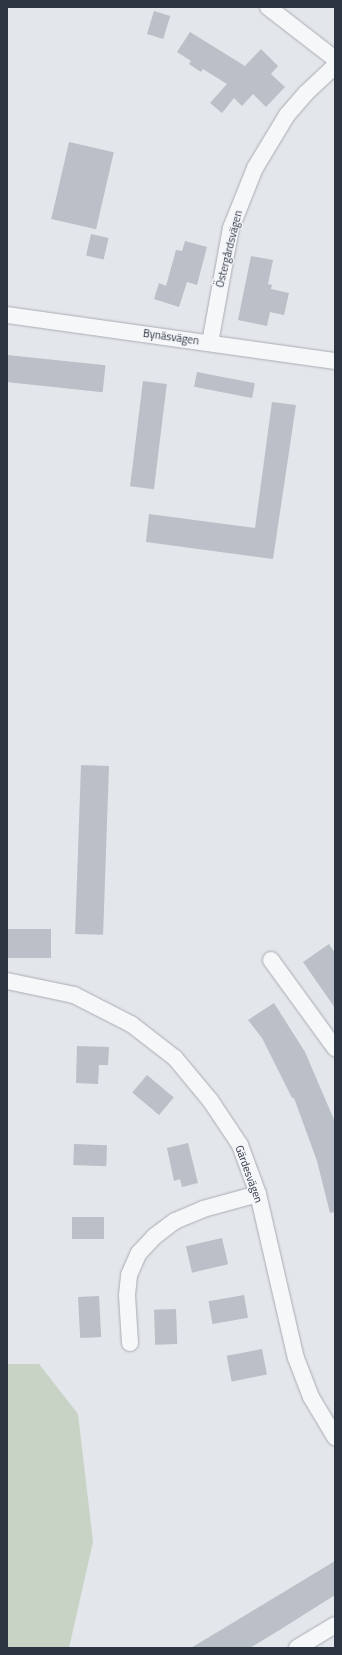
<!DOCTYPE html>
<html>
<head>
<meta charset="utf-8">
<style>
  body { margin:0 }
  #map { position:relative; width:342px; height:1655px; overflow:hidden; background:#e3e6ea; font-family:"Titillium Web",sans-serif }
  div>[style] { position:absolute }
  .green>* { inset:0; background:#c8d3c5 }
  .building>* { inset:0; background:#bbbfc7; transform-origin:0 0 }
  .roads { filter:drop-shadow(0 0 1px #a8adb4) drop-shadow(0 0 1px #a8adb4) }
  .minor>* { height:16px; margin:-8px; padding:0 8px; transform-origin:8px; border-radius:8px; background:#f6f7f9 }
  span { translate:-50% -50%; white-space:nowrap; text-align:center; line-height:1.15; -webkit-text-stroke:3px #f3f5f8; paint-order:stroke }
  .street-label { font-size:11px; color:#2c3441 }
  .frame { position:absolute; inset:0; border:8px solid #2c3441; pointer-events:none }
</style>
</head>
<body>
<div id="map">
  <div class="green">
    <div style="clip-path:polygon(7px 1364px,39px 1364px,78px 1414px,93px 1542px,69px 1648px,7px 1648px)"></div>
  </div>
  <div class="building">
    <div style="left:154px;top:11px;width:17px;height:24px;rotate:17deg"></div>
    <div style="clip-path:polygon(190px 32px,245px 66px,261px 49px,278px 66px,271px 74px,285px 87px,266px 107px,253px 94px,242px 106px,234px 98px,222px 113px,210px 103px,227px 84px,203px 69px,201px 72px,189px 64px,191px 61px,177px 52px)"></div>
    <div style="left:69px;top:142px;width:46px;height:79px;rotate:13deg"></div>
    <div style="left:91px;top:234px;width:18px;height:22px;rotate:13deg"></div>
    <div style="clip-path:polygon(185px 241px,207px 247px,197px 285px,187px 282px,179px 307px,154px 299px,159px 283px,166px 286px,176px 250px,182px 251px)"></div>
    <div style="clip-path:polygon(251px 256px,273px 260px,268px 284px,272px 285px,271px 289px,289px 293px,284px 315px,270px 312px,267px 326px,238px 320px)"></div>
    <div style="left:7px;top:355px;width:99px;height:27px;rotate:6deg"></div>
    <div style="left:197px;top:372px;width:59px;height:15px;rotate:11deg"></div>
    <div style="left:143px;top:381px;width:24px;height:106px;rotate:7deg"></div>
    <div style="clip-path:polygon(272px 402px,296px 405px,273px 559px,146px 542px,149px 514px,255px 528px)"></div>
    <div style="left:81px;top:765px;width:28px;height:169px;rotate:2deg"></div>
    <div style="left:7px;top:929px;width:44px;height:29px"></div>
    <div style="clip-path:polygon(329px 944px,335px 953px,335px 1008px,303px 962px)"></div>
    <div style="clip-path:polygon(274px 1003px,305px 1052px,335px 1122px,335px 1212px,330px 1213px,317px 1161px,294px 1098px,292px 1098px,262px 1038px,248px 1020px)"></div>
    <div style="clip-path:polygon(77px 1046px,109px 1047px,108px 1065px,99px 1065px,98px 1084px,76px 1083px)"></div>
    <div style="left:147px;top:1075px;width:35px;height:23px;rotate:40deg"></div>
    <div style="clip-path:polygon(188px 1143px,198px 1183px,182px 1187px,180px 1179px,174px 1181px,167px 1148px)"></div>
    <div style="left:74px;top:1144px;width:33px;height:21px;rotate:2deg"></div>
    <div style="left:72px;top:1217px;width:32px;height:22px"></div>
    <div style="left:222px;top:1238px;width:27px;height:37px;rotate:77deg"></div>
    <div style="left:244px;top:1295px;width:23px;height:36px;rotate:80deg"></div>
    <div style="left:99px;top:1296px;width:41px;height:21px;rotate:87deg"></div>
    <div style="left:176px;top:1309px;width:35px;height:22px;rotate:88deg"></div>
    <div style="left:262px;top:1349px;width:26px;height:36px;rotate:79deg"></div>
    <div style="clip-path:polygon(335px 1561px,335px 1595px,278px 1631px,250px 1648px,191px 1648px)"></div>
  </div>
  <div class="roads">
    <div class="minor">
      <div style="left:268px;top:7px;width:85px;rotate:37.8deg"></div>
      <div style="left:7px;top:315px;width:331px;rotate:8deg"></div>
      <div style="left:210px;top:343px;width:117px;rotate:-79.7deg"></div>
      <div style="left:231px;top:228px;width:65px;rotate:-68.2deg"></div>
      <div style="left:255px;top:168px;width:62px;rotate:-58.9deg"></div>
      <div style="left:287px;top:115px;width:29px;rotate:-49deg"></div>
      <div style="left:306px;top:93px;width:40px;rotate:-43deg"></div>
      <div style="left:271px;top:960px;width:109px;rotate:54deg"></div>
      <div style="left:7px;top:981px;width:68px;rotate:11.8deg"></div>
      <div style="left:74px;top:995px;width:64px;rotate:27deg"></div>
      <div style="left:131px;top:1024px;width:56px;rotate:37.7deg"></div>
      <div style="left:175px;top:1058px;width:55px;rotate:50.2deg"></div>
      <div style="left:210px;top:1100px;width:54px;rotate:56.3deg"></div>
      <div style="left:240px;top:1145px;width:52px;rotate:69.8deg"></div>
      <div style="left:258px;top:1194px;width:168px;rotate:77deg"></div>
      <div style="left:296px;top:1358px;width:42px;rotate:69deg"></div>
      <div style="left:311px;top:1397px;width:47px;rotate:59deg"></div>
      <div style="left:130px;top:1343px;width:48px;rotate:-93.6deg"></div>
      <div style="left:127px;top:1295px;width:20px;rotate:-84deg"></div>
      <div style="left:129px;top:1275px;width:24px;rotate:-66deg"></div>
      <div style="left:139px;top:1253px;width:23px;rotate:-47deg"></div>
      <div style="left:155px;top:1236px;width:25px;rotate:-37deg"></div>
      <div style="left:175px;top:1221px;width:30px;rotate:-23deg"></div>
      <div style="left:203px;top:1209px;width:57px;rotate:-15.3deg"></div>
      <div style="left:297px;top:1648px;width:44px;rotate:-31.2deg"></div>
    </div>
  </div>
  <div class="street-label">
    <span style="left:229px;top:249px;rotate:-76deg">Östergårdsvägen</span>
    <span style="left:171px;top:337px;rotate:8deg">Bynäsvägen</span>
    <span style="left:249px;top:1174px;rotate:70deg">Gärdesvägen</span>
  </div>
  <div class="frame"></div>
</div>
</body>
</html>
